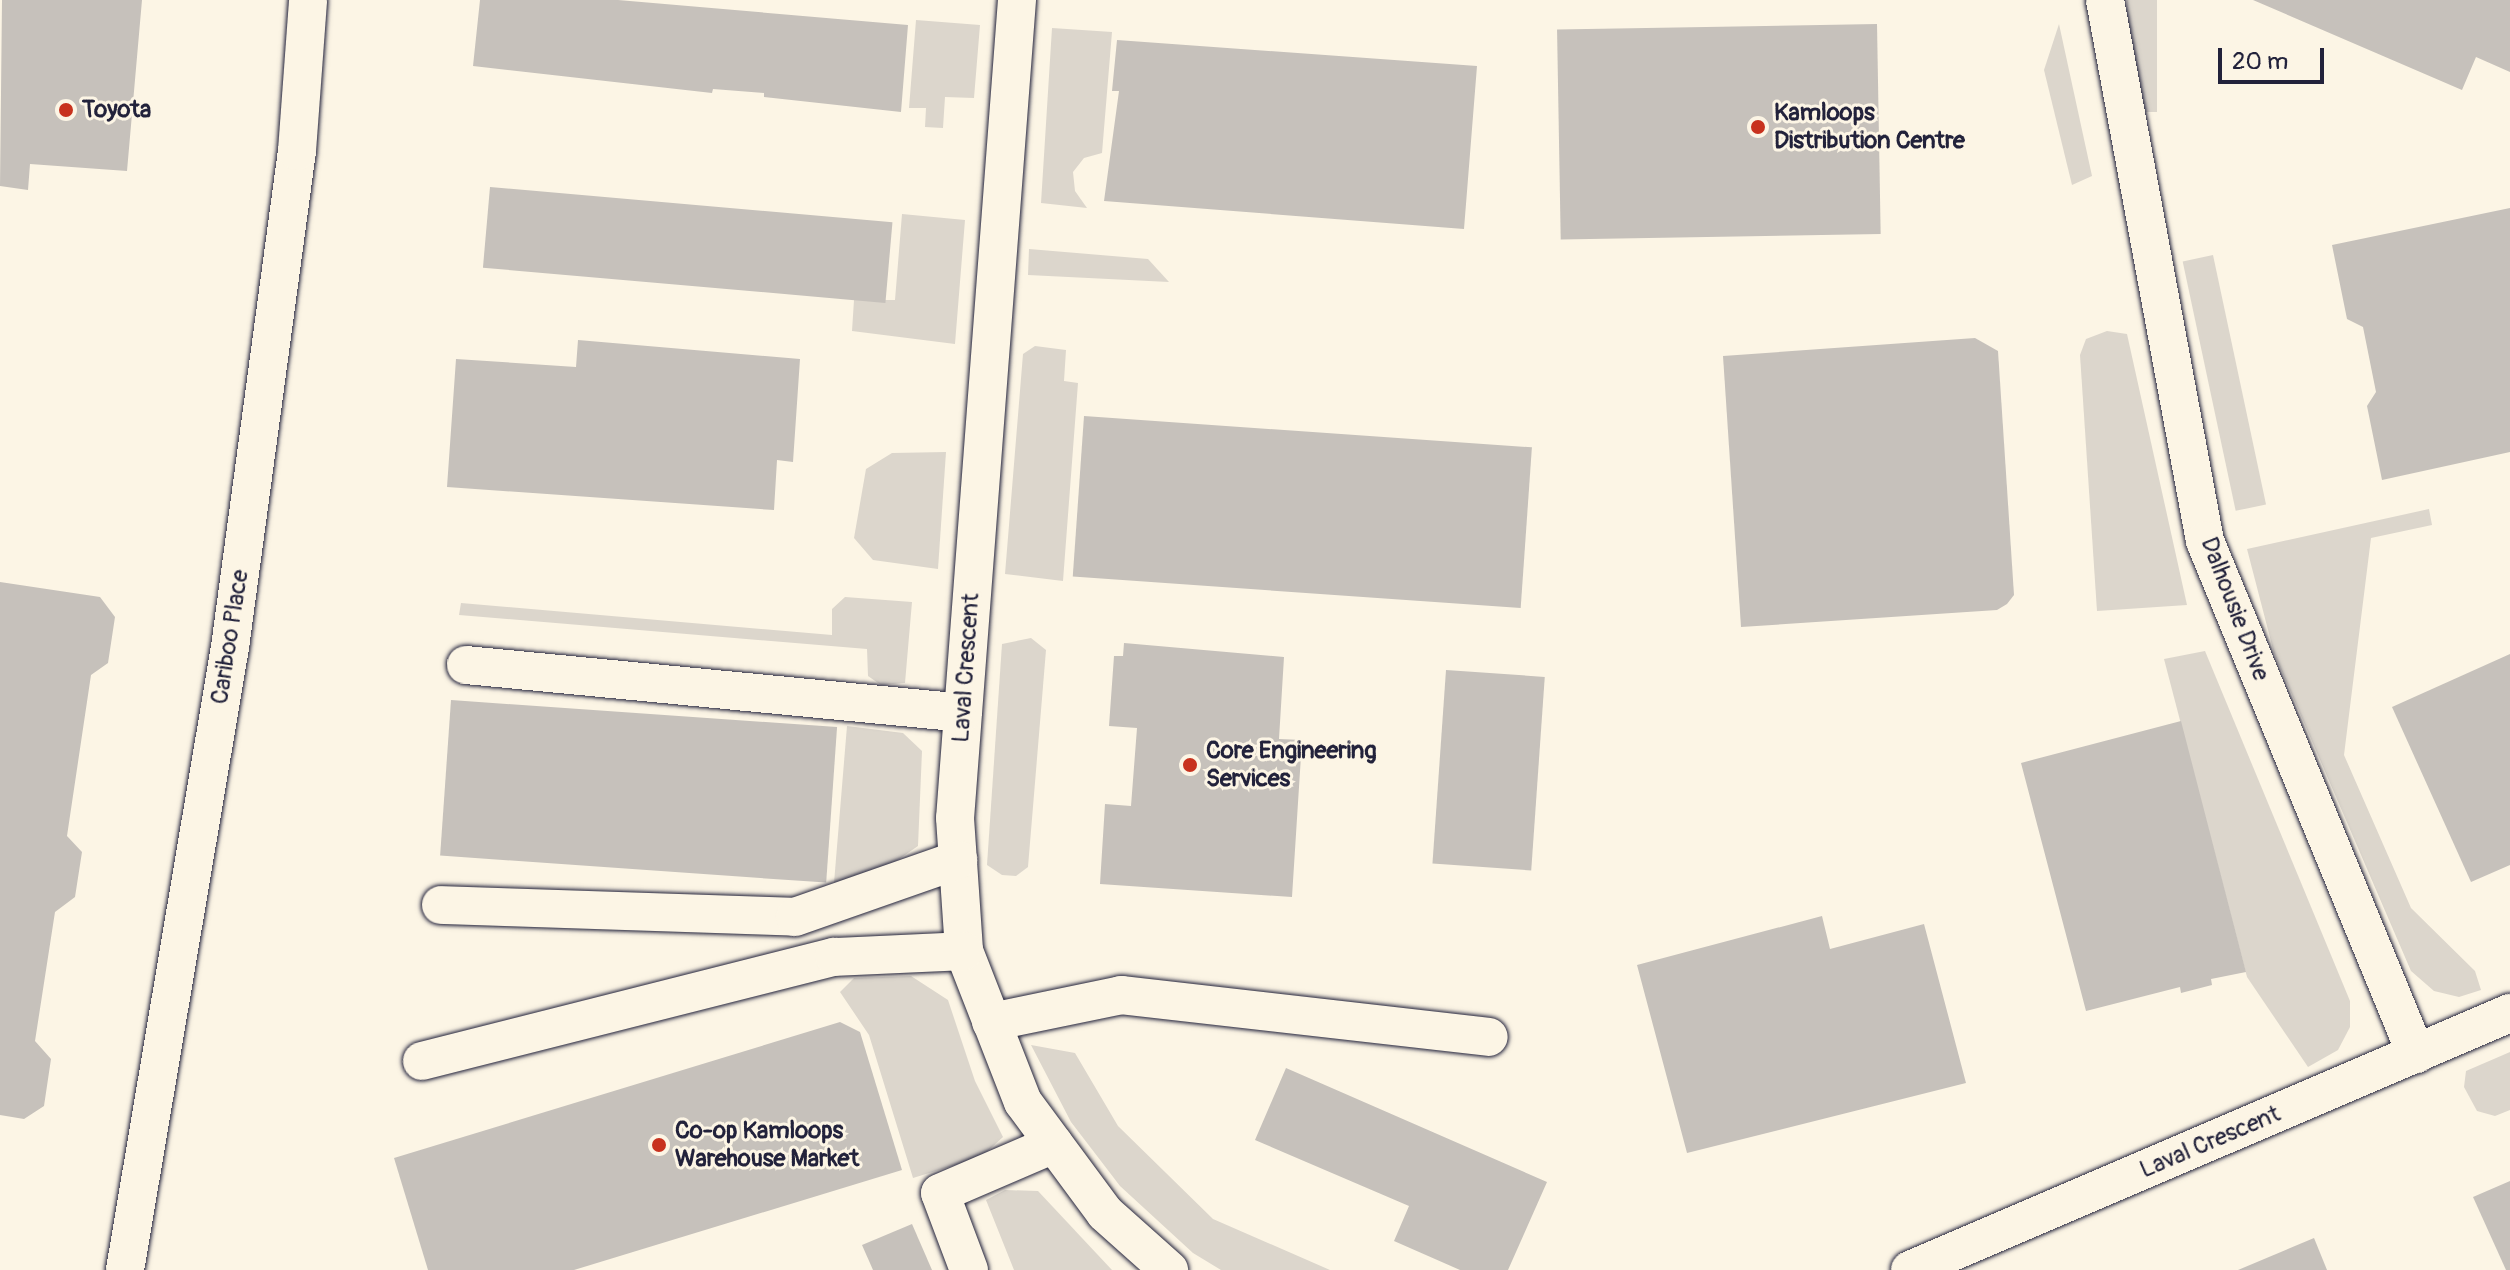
<!DOCTYPE html>
<html>
<head>
<meta charset="utf-8">
<style>
  body { margin:0 }
  #map { position:relative; width:2510px; height:1270px; overflow:hidden; background:#fcf5e5; font-family:Pangolin,sans-serif }
  div>[style] { position:absolute }
  .green>* { inset:0; background:#dcd6cc; transform-origin:0 0 }
  .building>* { inset:0; background:#c6c1bb; transform-origin:0 0 }
  .roads { filter:drop-shadow(0 0 2px #22223b) drop-shadow(0 0 2px #22223b) }
  .minor>* { height:38px; margin:-19px; padding:0 19px; transform-origin:19px; border-radius:19px; background:#fcf5e5 }
  .dots>* { width:22px; height:22px; translate:-50% -50%; box-sizing:border-box; border:4px solid #fcf5e5; border-radius:50% }
  span { translate:-50% -50%; white-space:nowrap; text-align:center; line-height:1.15; -webkit-text-stroke:6px #fcf5e5; paint-order:stroke }
  .poi-label { font-size:24px; color:#22223b; font-weight:700 }
  .left { translate:0 -50%; text-align:left }
  .street-label { font-size:24px; color:#22223b }
  .scale { position:absolute; left:2218px; top:48px; width:106px; height:36px; box-sizing:border-box; border:4px solid #22223b; border-top:0; padding-left:10px; font-size:24px; line-height:28px; white-space:nowrap; color:#22223b; -webkit-text-stroke:6px #fcf5e5; paint-order:stroke }
</style>
</head>
<body>
<div id="map">
  <div class="green">
    <div style="left:2127px;top:0;width:30px;height:112px"></div>
    <div style="clip-path:polygon(916px 20px,980px 25px,974px 98px,945px 97px,943px 128px,925px 127px,926px 108px,909px 108px)"></div>
    <div style="clip-path:polygon(2059px 24px,2092px 176px,2072px 185px,2044px 70px)"></div>
    <div style="clip-path:polygon(1052px 28px,1112px 32px,1102px 153px,1084px 158px,1073px 172px,1075px 191px,1087px 208px,1041px 203px)"></div>
    <div style="clip-path:polygon(902px 214px,965px 220px,955px 344px,852px 331px,854px 300px,895px 300px)"></div>
    <div style="clip-path:polygon(1029px 249px,1148px 259px,1169px 282px,1028px 275px)"></div>
    <div style="left:2213px;top:255px;width:255px;height:31px;rotate:78deg"></div>
    <div style="clip-path:polygon(2107px 331px,2127px 334px,2187px 605px,2097px 611px,2080px 355px,2086px 339px)"></div>
    <div style="clip-path:polygon(1035px 346px,1066px 350px,1064px 381px,1078px 383px,1063px 581px,1005px 574px,1023px 354px)"></div>
    <div style="clip-path:polygon(946px 452px,938px 569px,873px 560px,854px 538px,866px 469px,892px 453px)"></div>
    <div style="clip-path:polygon(2429px 509px,2432px 525px,2371px 538px,2344px 755px,2411px 908px,2475px 971px,2481px 990px,2459px 997px,2434px 991px,2411px 971px,2274px 653px,2247px 549px)"></div>
    <div style="clip-path:polygon(845px 597px,912px 602px,905px 683px,881px 685px,868px 676px,867px 649px,459px 615px,461px 603px,832px 635px,832px 609px)"></div>
    <div style="clip-path:polygon(1031px 638px,1046px 650px,1028px 867px,1016px 876px,1002px 875px,987px 865px,1002px 644px)"></div>
    <div style="clip-path:polygon(2205px 651px,2350px 1001px,2350px 1027px,2338px 1050px,2308px 1067px,2247px 977px,2164px 659px)"></div>
    <div style="clip-path:polygon(847px 726px,903px 733px,922px 751px,918px 846px,883px 870px,834px 883px)"></div>
    <div style="clip-path:polygon(911px 976px,948px 1000px,975px 1081px,1003px 1137px,981px 1157px,913px 1178px,869px 1035px,840px 992px,854px 978px)"></div>
    <div style="clip-path:polygon(1031px 1045px,1075px 1053px,1118px 1126px,1213px 1219px,1330px 1270px,1221px 1270px,1193px 1253px,1120px 1186px,1071px 1122px)"></div>
    <div style="clip-path:polygon(2510px 1052px,2510px 1110px,2495px 1116px,2477px 1111px,2464px 1087px,2466px 1071px)"></div>
    <div style="clip-path:polygon(1005px 1190px,1038px 1191px,1112px 1270px,1014px 1270px,986px 1200px)"></div>
  </div>
  <div class="building">
    <div style="clip-path:polygon(2px 0,142px 0,127px 171px,30px 164px,28px 190px,0 186px)"></div>
    <div style="clip-path:polygon(480px 0,618px 0,908px 25px,901px 112px,764px 97px,764px 93px,713px 89px,712px 93px,473px 66px)"></div>
    <div style="clip-path:polygon(2253px 0,2510px 0,2510px 72px,2476px 57px,2462px 90px)"></div>
    <div style="left:1877px;top:24px;width:210px;height:320px;rotate:89deg"></div>
    <div style="clip-path:polygon(1117px 40px,1477px 66px,1464px 229px,1104px 201px,1119px 91px,1112px 91px)"></div>
    <div style="left:490px;top:187px;width:404px;height:81px;rotate:5deg"></div>
    <div style="clip-path:polygon(2510px 208px,2510px 452px,2382px 480px,2367px 406px,2376px 392px,2363px 327px,2347px 319px,2332px 245px)"></div>
    <div style="clip-path:polygon(1975px 338px,1998px 351px,2014px 595px,2007px 604px,1997px 610px,1741px 627px,1723px 356px)"></div>
    <div style="clip-path:polygon(578px 340px,800px 359px,793px 462px,777px 460px,774px 510px,447px 487px,456px 359px,576px 367px)"></div>
    <div style="left:1084px;top:416px;width:449px;height:161px;rotate:4deg"></div>
    <div style="clip-path:polygon(0 582px,100px 597px,115px 617px,108px 663px,91px 675px,67px 836px,82px 852px,75px 897px,55px 912px,35px 1041px,51px 1059px,44px 1106px,24px 1119px,0 1115px)"></div>
    <div style="clip-path:polygon(1124px 643px,1284px 657px,1279px 739px,1302px 740px,1292px 897px,1100px 884px,1105px 804px,1131px 806px,1137px 728px,1109px 726px,1114px 656px,1123px 656px)"></div>
    <div style="clip-path:polygon(2510px 654px,2510px 865px,2471px 882px,2392px 707px)"></div>
    <div style="left:1446px;top:670px;width:99px;height:194px;rotate:4deg"></div>
    <div style="left:451px;top:700px;width:387px;height:156px;rotate:4deg"></div>
    <div style="clip-path:polygon(2181px 721px,2246px 972px,2211px 979px,2212px 985px,2181px 993px,2180px 987px,2086px 1011px,2021px 763px)"></div>
    <div style="clip-path:polygon(1822px 916px,1830px 949px,1924px 924px,1966px 1083px,1687px 1153px,1637px 965px)"></div>
    <div style="clip-path:polygon(840px 1022px,860px 1032px,902px 1170px,574px 1270px,428px 1270px,394px 1158px)"></div>
    <div style="clip-path:polygon(1286px 1068px,1547px 1182px,1508px 1270px,1460px 1270px,1394px 1241px,1409px 1206px,1255px 1140px)"></div>
    <div style="clip-path:polygon(2510px 1181px,2510px 1270px,2506px 1270px,2473px 1197px)"></div>
    <div style="clip-path:polygon(912px 1224px,932px 1270px,873px 1270px,862px 1245px)"></div>
    <div style="clip-path:polygon(2314px 1238px,2327px 1270px,2238px 1270px)"></div>
  </div>
  <div class="roads">
    <div class="minor">
      <div style="left:1017px;top:0;width:820px;rotate:94.33deg"></div>
      <div style="left:955px;top:818px;width:133px;rotate:86.1deg"></div>
      <div style="left:964px;top:951px;width:162px;rotate:68.7deg"></div>
      <div style="left:1023px;top:1102px;width:138px;rotate:53.5deg"></div>
      <div style="left:1105px;top:1213px;width:86px;rotate:41.7deg"></div>
      <div style="left:2105px;top:0;width:550px;rotate:79.53deg"></div>
      <div style="left:2205px;top:541px;width:555px;rotate:67.64deg"></div>
      <div style="left:466px;top:665px;width:499px;rotate:5.5deg"></div>
      <div style="left:441px;top:905px;width:354px;rotate:1.9deg"></div>
      <div style="left:795px;top:917px;width:173px;rotate:-19.3deg"></div>
      <div style="left:991px;top:1022px;width:133px;rotate:-11.7deg"></div>
      <div style="left:1121px;top:995px;width:370px;rotate:6.5deg"></div>
      <div style="left:422px;top:1061px;width:425px;rotate:-14.2deg"></div>
      <div style="left:834px;top:957px;width:130px;rotate:-2.6deg"></div>
      <div style="left:125px;top:1270px;width:632px;rotate:-80.43deg"></div>
      <div style="left:230px;top:647px;width:501px;rotate:-82.31deg"></div>
      <div style="left:297px;top:151px;width:151px;rotate:-85.8deg"></div>
      <div style="left:969px;top:1270px;width:82px;rotate:-110.6deg"></div>
      <div style="left:940px;top:1193px;width:124px;rotate:-23.3deg"></div>
      <div style="left:1910px;top:1270px;width:653px;rotate:-23.19deg"></div>
    </div>
  </div>
  <div class="dots">
    <div style="left:66px;top:110px;background:#c8321e"></div>
    <div style="left:1758px;top:127px;background:#c8321e"></div>
    <div style="left:1190px;top:765px;background:#c8321e"></div>
    <div style="left:659px;top:1145px;background:#c8321e"></div>
  </div>
  <div class="poi-label">
    <span class="left" style="left:82px;top:110px">Toyota</span>
    <span class="left" style="left:1774px;top:127px">Kamloops<br>Distribution Centre</span>
    <span class="left" style="left:1206px;top:765px">Core Engineering<br>Services</span>
    <span class="left" style="left:675px;top:1145px">Co-op Kamloops<br>Warehouse Market</span>
  </div>
  <div class="street-label">
    <span style="left:2235px;top:609px;rotate:69deg">Dalhousie Drive</span>
    <span style="left:230px;top:637px;rotate:-81deg">Cariboo Place</span>
    <span style="left:966px;top:668px;rotate:-86deg">Laval Crescent</span>
    <span style="left:2210px;top:1142px;rotate:-23deg">Laval Crescent</span>
  </div>
  <div class="scale">20 m</div>
</div>
</body>
</html>
